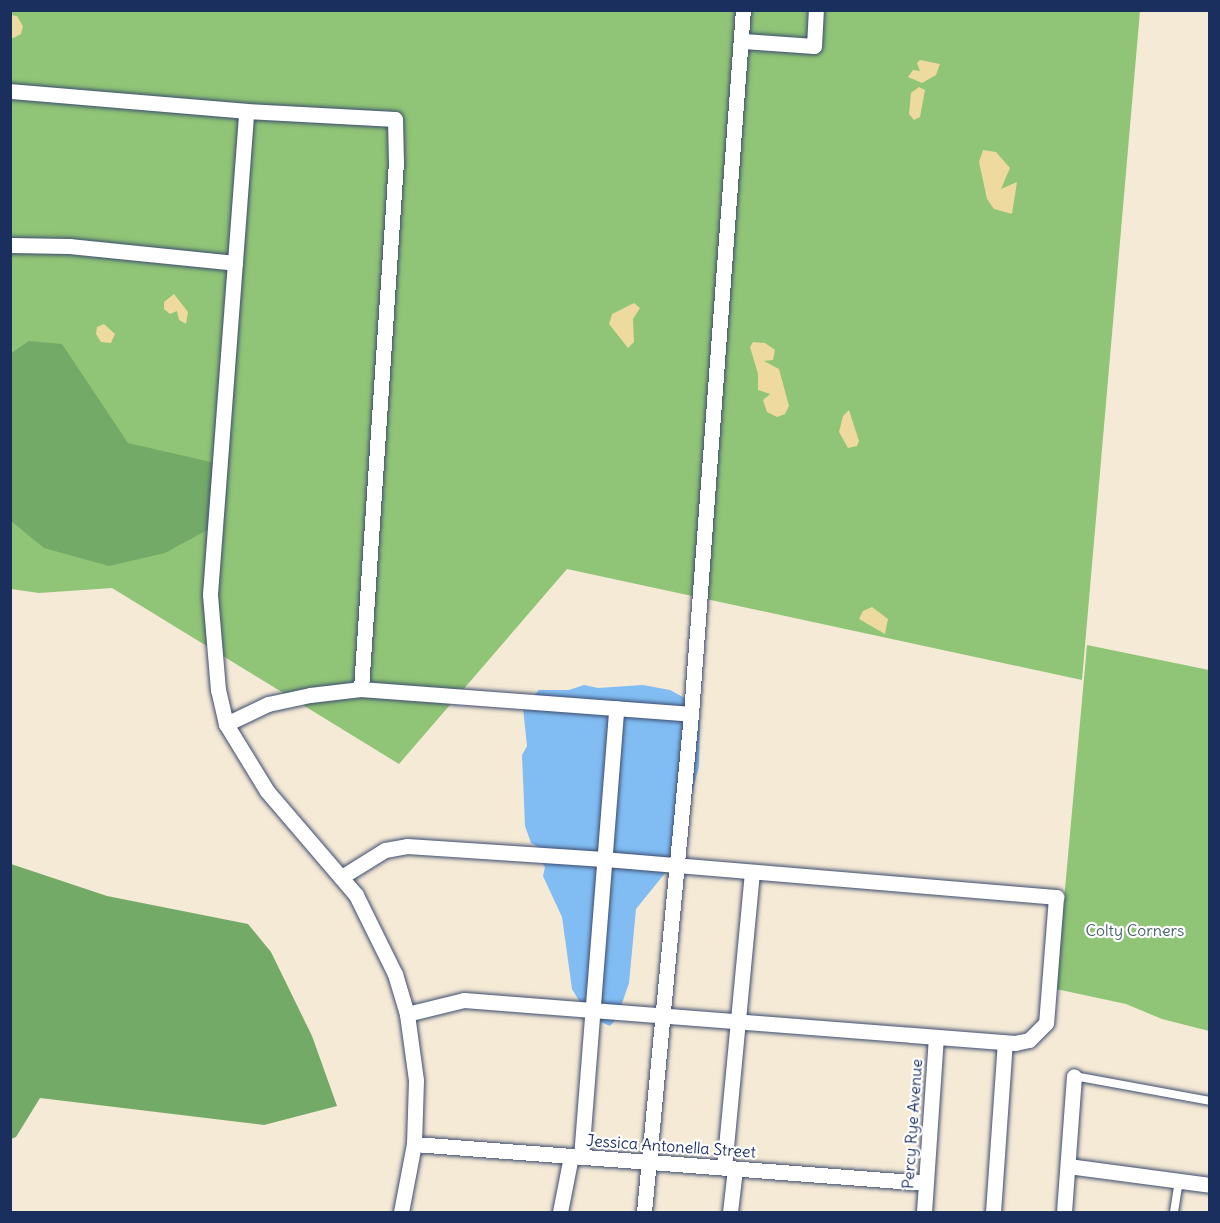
<!DOCTYPE html>
<html>
<head>
<meta charset="utf-8">
<style>
  body { margin:0 }
  #map { position:relative; width:1220px; height:1223px; overflow:hidden; background:#f5ead5; font-family:Delius,sans-serif }
  div>[style] { position:absolute }
  .green>* { inset:0; background:#90c476 }
  .forest>* { inset:0; background:#74aa67 }
  .sand>* { inset:0; background:#eeda9e }
  .water>* { inset:0; background:#81bdf3 }
  .roads { filter:drop-shadow(0 0 2px #3c4b70) drop-shadow(0 0 2px #3c4b70) }
  .lane>* { height:8px; margin:-4px; padding:0 4px; transform-origin:4px; border-radius:4px; background:#fff }
  .street>* { height:15px; margin:-7.5px; padding:0 7.5px; transform-origin:7.5px; border-radius:7.5px; background:#fff }
  span { translate:-50% -50%; white-space:nowrap; text-align:center; line-height:1.15; -webkit-text-stroke:4.5px #fff; paint-order:stroke }
  .park-label { font-size:16px; color:#446366 }
  .street-label { font-size:16px; color:#1b2f5e }
  .frame { position:absolute; inset:0; border:12px solid #1b2f5e; pointer-events:none }
</style>
</head>
<body>
<div id="map">
  <div class="green">
    <div style="clip-path:polygon(11px 11px,1140px 11px,1082px 680px,567px 569px,399px 764px,112px 588px,39px 593px,11px 589px)"></div>
    <div style="clip-path:polygon(1087px 645px,1209px 670px,1209px 1031px,1162px 1019px,1126px 1004px,1056px 989px)"></div>
  </div>
  <div class="forest">
    <div style="clip-path:polygon(29px 341px,62px 344px,128px 443px,224px 465px,222px 522px,165px 553px,109px 566px,44px 548px,11px 521px,10px 354px)"></div>
    <div style="clip-path:polygon(11px 864px,107px 896px,248px 924px,271px 952px,312px 1036px,337px 1106px,264px 1125px,40px 1098px,16px 1137px,11px 1139px)"></div>
  </div>
  <div class="sand">
    <div style="clip-path:polygon(10px 15px,17px 16px,23px 26px,21px 34px,11px 39px)"></div>
    <div style="clip-path:polygon(920px 60px,940px 64px,936px 75px,922px 83px,908px 77px,913px 70px,920px 71px,917px 63px)"></div>
    <div style="clip-path:polygon(919px 87px,925px 90px,920px 117px,914px 120px,909px 114px,911px 93px)"></div>
    <div style="clip-path:polygon(983px 150px,996px 152px,1010px 168px,1001px 189px,1017px 182px,1012px 214px,994px 209px,987px 199px,979px 162px)"></div>
    <div style="clip-path:polygon(174px 294px,188px 312px,186px 324px,179px 320px,177px 311px,170px 314px,164px 309px,164px 302px)"></div>
    <div style="clip-path:polygon(634px 303px,640px 308px,633px 319px,634px 342px,628px 348px,609px 324px,612px 314px)"></div>
    <div style="clip-path:polygon(104px 324px,115px 334px,111px 343px,101px 342px,96px 334px,97px 327px)"></div>
    <div style="clip-path:polygon(753px 342px,765px 343px,775px 350px,773px 360px,764px 361px,779px 369px,789px 406px,785px 414px,777px 417px,767px 412px,763px 400px,770px 394px,758px 390px,758px 374px,750px 347px)"></div>
    <div style="clip-path:polygon(849px 410px,859px 441px,857px 446px,848px 448px,839px 432px,843px 416px)"></div>
    <div style="clip-path:polygon(872px 607px,888px 619px,885px 634px,859px 619px,863px 611px)"></div>
  </div>
  <div class="water">
    <div style="clip-path:polygon(584px 685px,598px 688px,643px 685px,670px 690px,692px 702px,700px 723px,699px 766px,691px 797px,670px 867px,636px 909px,629px 983px,617px 1018px,610px 1026px,589px 1017px,572px 989px,562px 917px,543px 876px,545px 867px,537px 855px,538px 847px,531px 843px,525px 826px,522px 755px,527px 746px,523px 708px,539px 690px,569px 690px)"></div>
  </div>
  <div class="roads">
    <div class="lane">
      <div style="left:1074px;top:1076px;width:138px;rotate:10.4deg"></div>
      <div style="left:1174px;top:1212px;width:31px;rotate:-81deg"></div>
    </div>
    <div class="street">
      <div style="left:743px;top:41px;width:71px;rotate:4deg"></div>
      <div style="left:814px;top:46px;width:36px;rotate:-87deg"></div>
      <div style="left:10px;top:91px;width:237px;rotate:4.8deg"></div>
      <div style="left:10px;top:245px;width:59px;rotate:1deg"></div>
      <div style="left:69px;top:246px;width:167px;rotate:5.8deg"></div>
      <div style="left:691px;top:714px;width:706px;rotate:-85.78deg"></div>
      <div style="left:226px;top:724px;width:35px;rotate:-103deg"></div>
      <div style="left:218px;top:690px;width:96px;rotate:-94.8deg"></div>
      <div style="left:210px;top:594px;width:484px;rotate:-85.7deg"></div>
      <div style="left:246px;top:111px;width:149px;rotate:3.1deg"></div>
      <div style="left:395px;top:119px;width:43px;rotate:88.7deg"></div>
      <div style="left:396px;top:162px;width:528px;rotate:93.8deg"></div>
      <div style="left:343px;top:876px;width:49px;rotate:-31.8deg"></div>
      <div style="left:385px;top:850px;width:22px;rotate:-10deg"></div>
      <div style="left:407px;top:846px;width:197px;rotate:3.8deg"></div>
      <div style="left:604px;top:859px;width:454px;rotate:4.8deg"></div>
      <div style="left:1056px;top:897px;width:126px;rotate:94.5deg"></div>
      <div style="left:1046px;top:1023px;width:24px;rotate:135deg"></div>
      <div style="left:1029px;top:1040px;width:14px;rotate:168deg"></div>
      <div style="left:1015px;top:1043px;width:553px;rotate:-175.54deg"></div>
      <div style="left:464px;top:1000px;width:59px;rotate:166.2deg"></div>
      <div style="left:414px;top:1144px;width:513px;rotate:4.36deg"></div>
      <div style="left:581px;top:1157px;width:450px;rotate:-85.5deg"></div>
      <div style="left:1068px;top:1166px;width:143px;rotate:7.6deg"></div>
      <div style="left:724px;top:1168px;width:296px;rotate:-84.6deg"></div>
      <div style="left:401px;top:1212px;width:69px;rotate:-79.2deg"></div>
      <div style="left:414px;top:1144px;width:64px;rotate:-88.2deg"></div>
      <div style="left:416px;top:1080px;width:67px;rotate:-97.8deg"></div>
      <div style="left:407px;top:1014px;width:42px;rotate:-106.7deg"></div>
      <div style="left:395px;top:974px;width:88px;rotate:-116.3deg"></div>
      <div style="left:356px;top:895px;width:137px;rotate:-130.6deg"></div>
      <div style="left:267px;top:791px;width:79px;rotate:-121.5deg"></div>
      <div style="left:226px;top:724px;width:47px;rotate:-25.5deg"></div>
      <div style="left:268px;top:704px;width:43px;rotate:-12.1deg"></div>
      <div style="left:310px;top:695px;width:51px;rotate:-6.7deg"></div>
      <div style="left:361px;top:689px;width:331px;rotate:4.3deg"></div>
      <div style="left:691px;top:714px;width:500px;rotate:95.39deg"></div>
      <div style="left:560px;top:1212px;width:57px;rotate:-78.9deg"></div>
      <div style="left:730px;top:1212px;width:43px;rotate:-83.4deg"></div>
      <div style="left:924px;top:1212px;width:174px;rotate:-86.1deg"></div>
      <div style="left:993px;top:1212px;width:170px;rotate:-86deg"></div>
      <div style="left:1064px;top:1212px;width:136px;rotate:-85.8deg"></div>
    </div>
  </div>
  <div class="park-label">
    <span style="left:1135px;top:930px">Colty Corners</span>
  </div>
  <div class="street-label">
    <span style="left:912px;top:1124px;rotate:-86deg">Percy Rye Avenue</span>
    <span style="left:671px;top:1146px;rotate:4deg">Jessica Antonella Street</span>
  </div>
  <div class="frame"></div>
</div>
</body>
</html>
